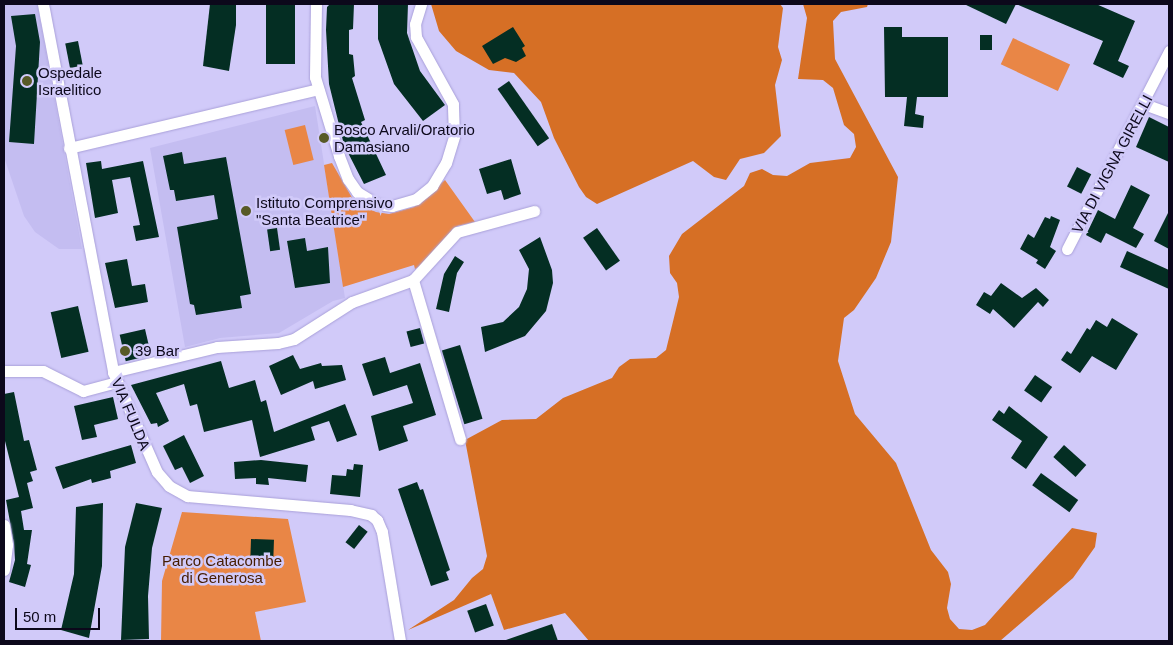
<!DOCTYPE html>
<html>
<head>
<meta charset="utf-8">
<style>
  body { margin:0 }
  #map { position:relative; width:1173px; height:645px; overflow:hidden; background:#d1caf9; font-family:Helvetica,sans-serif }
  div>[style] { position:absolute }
  .built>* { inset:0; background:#c4bdf1 }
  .green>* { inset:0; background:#e98646; transform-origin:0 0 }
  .forest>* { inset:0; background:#d66f25 }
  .building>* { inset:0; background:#042e23; transform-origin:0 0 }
  .roads { filter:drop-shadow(0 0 1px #a9a0d9) drop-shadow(0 0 1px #a9a0d9) }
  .minor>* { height:11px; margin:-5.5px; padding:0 5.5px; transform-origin:5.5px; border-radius:5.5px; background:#fff }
  .dots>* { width:14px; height:14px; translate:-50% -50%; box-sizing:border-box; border:2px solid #d1caf9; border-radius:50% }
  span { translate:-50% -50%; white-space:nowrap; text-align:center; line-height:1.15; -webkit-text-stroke:5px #d1caf9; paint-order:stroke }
  .poi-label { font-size:15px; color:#0c081b }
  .left { translate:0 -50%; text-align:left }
  .street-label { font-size:15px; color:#0c081b }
  .park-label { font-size:15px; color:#451c00 }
  .frame { position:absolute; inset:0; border:5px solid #0c081b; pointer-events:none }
  .scale { position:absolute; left:15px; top:608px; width:85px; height:22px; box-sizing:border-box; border:2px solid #0c081b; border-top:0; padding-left:6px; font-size:15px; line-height:18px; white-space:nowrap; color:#0c081b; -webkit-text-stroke:4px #d1caf9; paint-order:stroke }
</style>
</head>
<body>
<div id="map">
  <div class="built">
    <div style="clip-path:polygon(4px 4px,37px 4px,82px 249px,59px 249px,35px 232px,24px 216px,4px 157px)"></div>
    <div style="clip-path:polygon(315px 106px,345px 298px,333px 301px,279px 333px,220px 338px,185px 347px,150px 148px)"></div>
  </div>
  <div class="green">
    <div style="left:1013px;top:38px;width:63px;height:29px;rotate:25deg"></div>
    <div style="left:305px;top:125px;width:36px;height:21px;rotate:76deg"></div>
    <div style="clip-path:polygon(332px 163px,354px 201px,376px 212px,389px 214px,414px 207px,445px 180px,475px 222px,457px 226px,425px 263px,415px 269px,414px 265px,343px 287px,324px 165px)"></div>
    <div style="clip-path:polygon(182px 512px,288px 519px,306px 602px,255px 612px,261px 641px,161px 641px,162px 581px)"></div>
  </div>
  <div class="forest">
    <div style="clip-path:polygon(431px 4px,780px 4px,783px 8px,778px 47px,782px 60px,775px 85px,781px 136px,764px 153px,740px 159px,726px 180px,714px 177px,693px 161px,597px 204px,586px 197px,579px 187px,554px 138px,541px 102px,514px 73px,489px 70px,456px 51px,439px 31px)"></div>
    <div style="clip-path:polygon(803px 4px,868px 4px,867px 7px,841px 12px,833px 21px,835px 59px,898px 177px,891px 242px,876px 278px,854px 310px,844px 318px,838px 361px,855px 414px,896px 463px,931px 550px,948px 572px,951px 584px,947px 608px,950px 619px,959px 629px,972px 630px,985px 625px,1072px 528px,1097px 533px,1095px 547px,1073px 578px,1000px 641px,589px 641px,565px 613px,504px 630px,491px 594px,408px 630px,454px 600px,472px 578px,483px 569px,487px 556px,465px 440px,502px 420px,536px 419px,563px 398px,612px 378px,619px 367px,630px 359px,656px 358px,666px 350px,679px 297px,677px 283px,670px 273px,669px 256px,682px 234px,744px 186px,750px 173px,762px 169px,773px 175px,787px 176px,810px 163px,850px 158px,856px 147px,854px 134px,844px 125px,833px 88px,823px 80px,798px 79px,807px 18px)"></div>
  </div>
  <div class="building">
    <div style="clip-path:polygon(210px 4px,236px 4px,236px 25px,229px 71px,203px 66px)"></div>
    <div style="left:266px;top:4px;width:29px;height:60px"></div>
    <div style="clip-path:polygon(330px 4px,354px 4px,353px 29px,349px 30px,349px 54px,353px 55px,355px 76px,352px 78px,365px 120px,361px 122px,386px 175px,364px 184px,344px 145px,329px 84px,326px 30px,327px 7px)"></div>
    <div style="clip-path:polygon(378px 4px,408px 4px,407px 33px,420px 71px,445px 105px,423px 121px,394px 84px,378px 39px)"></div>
    <div style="clip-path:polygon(964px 4px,1016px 4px,1006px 24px)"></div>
    <div style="clip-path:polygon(1016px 4px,1096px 4px,1135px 21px,1118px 61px,1129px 66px,1123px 78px,1093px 64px,1103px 41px)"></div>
    <div style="clip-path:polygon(35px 14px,40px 42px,34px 144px,9px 142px,16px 46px,11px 16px)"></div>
    <div style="clip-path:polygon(513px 27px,525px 46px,522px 48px,526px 56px,516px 62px,505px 58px,493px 64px,482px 46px)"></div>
    <div style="clip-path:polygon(884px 27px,902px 27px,902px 37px,948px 37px,948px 97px,917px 97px,915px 114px,924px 116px,923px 128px,904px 126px,907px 97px,885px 97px)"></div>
    <div style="left:992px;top:35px;width:15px;height:12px;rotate:90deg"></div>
    <div style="left:78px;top:41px;width:25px;height:13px;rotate:79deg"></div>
    <div style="left:509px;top:81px;width:70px;height:14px;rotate:55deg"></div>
    <div style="clip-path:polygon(1149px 117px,1169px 127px,1169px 162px,1136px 147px)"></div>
    <div style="clip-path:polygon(182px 152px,184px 164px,226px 157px,251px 294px,240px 296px,242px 308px,196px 315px,194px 305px,190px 304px,177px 227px,218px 219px,214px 195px,176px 201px,174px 190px,170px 190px,163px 156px)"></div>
    <div style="clip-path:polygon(511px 159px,521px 194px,504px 200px,501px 190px,487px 194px,479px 169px)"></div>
    <div style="clip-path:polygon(101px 161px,102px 169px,143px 161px,159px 237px,136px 241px,133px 226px,140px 225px,130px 177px,112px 180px,118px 213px,95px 218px,86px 163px)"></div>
    <div style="left:1077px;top:167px;width:16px;height:22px;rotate:27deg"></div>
    <div style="clip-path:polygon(1131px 185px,1150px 195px,1133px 228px,1144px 234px,1136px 248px,1106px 233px,1101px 243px,1086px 235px,1098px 210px,1115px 219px)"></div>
    <div style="clip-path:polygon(1169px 211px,1169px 249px,1154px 241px)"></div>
    <div style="clip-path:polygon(1051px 216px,1060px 220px,1050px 247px,1056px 251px,1045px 269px,1036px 263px,1038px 260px,1020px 249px,1028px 234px,1034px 238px,1045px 217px,1050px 219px)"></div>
    <div style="left:277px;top:228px;width:22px;height:10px;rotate:82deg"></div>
    <div style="left:597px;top:228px;width:40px;height:17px;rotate:55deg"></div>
    <div style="clip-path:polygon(540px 237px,552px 270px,553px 283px,546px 311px,525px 336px,485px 352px,481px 327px,503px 322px,519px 307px,527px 289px,529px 269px,519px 250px)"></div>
    <div style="clip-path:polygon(305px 238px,307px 251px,328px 247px,330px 283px,295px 288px,287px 241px)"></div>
    <div style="clip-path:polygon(1127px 251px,1169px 270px,1169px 289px,1120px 267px)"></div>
    <div style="clip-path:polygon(455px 256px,464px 262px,457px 273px,449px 312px,436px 309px,444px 274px)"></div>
    <div style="clip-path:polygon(127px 259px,132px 286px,145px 284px,148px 302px,115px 308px,105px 263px)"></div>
    <div style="clip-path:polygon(1001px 283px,1022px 298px,1036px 288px,1049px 300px,1043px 307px,1038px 302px,1014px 328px,993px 309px,990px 314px,976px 305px,984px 292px,991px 296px)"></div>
    <div style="left:78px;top:306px;width:47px;height:28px;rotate:77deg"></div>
    <div style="clip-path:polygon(1112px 318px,1138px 334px,1116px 370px,1092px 356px,1080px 373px,1061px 360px,1067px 351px,1071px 354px,1087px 328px,1090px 330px,1096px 320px,1107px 327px)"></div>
    <div style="left:420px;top:328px;width:16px;height:14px;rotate:75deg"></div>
    <div style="left:145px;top:329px;width:27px;height:26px;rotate:77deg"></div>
    <div style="left:460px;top:345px;width:77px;height:19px;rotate:73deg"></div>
    <div style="clip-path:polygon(293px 355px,300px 369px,321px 363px,322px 366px,342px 365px,346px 380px,315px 389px,313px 381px,281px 395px,269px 366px)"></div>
    <div style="clip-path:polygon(385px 357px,390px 373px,420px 363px,436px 415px,403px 426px,408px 441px,379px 451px,371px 416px,413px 403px,407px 385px,373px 396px,362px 364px)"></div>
    <div style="clip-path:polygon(221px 361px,229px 388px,255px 380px,261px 402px,266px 400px,274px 432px,345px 404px,357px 435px,337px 442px,329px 421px,311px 427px,315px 440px,260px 457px,252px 420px,204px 432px,197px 404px,190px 406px,184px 384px,156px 393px,169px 421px,158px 427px,157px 423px,151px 424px,131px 385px)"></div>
    <div style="left:1035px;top:375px;width:21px;height:19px;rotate:35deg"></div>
    <div style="clip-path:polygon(14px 392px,24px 441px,29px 440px,37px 470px,30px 472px,33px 481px,27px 483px,33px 508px,21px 511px,24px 530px,32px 530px,27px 564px,31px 565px,25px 587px,9px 582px,15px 560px,14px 544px,6px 500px,19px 497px,4px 437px,4px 394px)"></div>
    <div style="clip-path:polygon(113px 397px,118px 419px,94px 425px,97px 437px,82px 440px,74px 406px)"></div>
    <div style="clip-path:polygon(1009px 406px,1048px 437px,1026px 469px,1011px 458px,1022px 441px,992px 420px,999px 410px,1004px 414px)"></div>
    <div style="clip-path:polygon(184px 435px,204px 476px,190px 483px,182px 467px,175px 470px,163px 446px)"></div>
    <div style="clip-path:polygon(131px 445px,136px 463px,110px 471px,111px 478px,92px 483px,91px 479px,63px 489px,55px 467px)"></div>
    <div style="left:1064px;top:445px;width:30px;height:16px;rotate:42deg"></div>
    <div style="clip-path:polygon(261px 460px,308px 465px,306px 482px,268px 478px,269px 485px,256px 484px,256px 478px,235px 479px,234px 462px)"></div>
    <div style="clip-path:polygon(354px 464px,363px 465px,360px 497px,330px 494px,332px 475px,346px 476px,347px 469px,353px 470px)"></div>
    <div style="left:1041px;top:473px;width:46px;height:15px;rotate:36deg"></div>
    <div style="clip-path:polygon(417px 482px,420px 490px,423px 489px,450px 570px,446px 572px,449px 580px,431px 586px,398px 489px)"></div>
    <div style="clip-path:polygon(103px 503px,102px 566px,89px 638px,61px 630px,74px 574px,76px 507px)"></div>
    <div style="clip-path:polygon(136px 503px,162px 508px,152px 548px,148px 596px,149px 639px,121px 640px,125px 547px)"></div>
    <div style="left:359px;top:525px;width:11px;height:22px;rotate:38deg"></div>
    <div style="left:251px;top:539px;width:23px;height:17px;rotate:2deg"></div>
    <div style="left:486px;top:604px;width:23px;height:20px;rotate:70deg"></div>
    <div style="clip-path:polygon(552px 624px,558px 641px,506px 641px,506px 640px)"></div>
  </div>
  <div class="roads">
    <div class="minor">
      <div style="left:43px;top:4px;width:375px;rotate:79.2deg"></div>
      <div style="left:113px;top:372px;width:109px;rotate:66.3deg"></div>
      <div style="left:157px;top:472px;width:18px;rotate:49deg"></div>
      <div style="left:169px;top:486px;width:21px;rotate:29deg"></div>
      <div style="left:187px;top:496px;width:164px;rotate:4.9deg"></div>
      <div style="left:350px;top:510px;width:22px;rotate:13deg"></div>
      <div style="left:371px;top:515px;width:8px;rotate:40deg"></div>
      <div style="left:377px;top:520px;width:13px;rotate:67deg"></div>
      <div style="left:382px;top:532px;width:110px;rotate:80.6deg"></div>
      <div style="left:316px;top:4px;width:73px;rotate:90.8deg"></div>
      <div style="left:315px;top:77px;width:83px;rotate:73.1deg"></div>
      <div style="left:339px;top:156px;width:25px;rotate:69deg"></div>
      <div style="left:348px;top:179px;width:16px;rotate:55deg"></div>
      <div style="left:357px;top:192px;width:23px;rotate:31deg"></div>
      <div style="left:377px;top:204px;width:15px;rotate:8deg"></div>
      <div style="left:392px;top:206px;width:25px;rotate:-16deg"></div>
      <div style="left:416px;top:199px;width:21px;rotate:-39deg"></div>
      <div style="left:432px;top:186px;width:27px;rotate:-59deg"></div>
      <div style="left:446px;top:163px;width:28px;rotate:-73deg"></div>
      <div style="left:454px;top:136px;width:32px;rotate:-92deg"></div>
      <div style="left:453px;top:104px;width:77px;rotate:-118.9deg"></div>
      <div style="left:416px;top:37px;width:13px;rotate:-94deg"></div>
      <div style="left:415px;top:24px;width:21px;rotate:-73deg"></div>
      <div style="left:1144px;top:104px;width:27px;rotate:20deg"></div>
      <div style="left:69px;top:148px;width:256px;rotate:-13.3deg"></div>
      <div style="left:1067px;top:249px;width:223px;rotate:-62.7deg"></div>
      <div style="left:413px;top:280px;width:166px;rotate:73.5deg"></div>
      <div style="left:4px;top:371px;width:39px"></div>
      <div style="left:43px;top:371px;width:45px;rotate:26.6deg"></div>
      <div style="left:83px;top:391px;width:35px;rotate:-15deg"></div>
      <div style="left:113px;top:372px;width:107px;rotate:-13.5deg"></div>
      <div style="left:217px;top:347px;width:61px;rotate:-3.8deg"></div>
      <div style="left:278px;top:343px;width:16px;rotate:-14deg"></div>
      <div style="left:294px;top:339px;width:69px;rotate:-32.5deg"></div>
      <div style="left:352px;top:302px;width:65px;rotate:-19.8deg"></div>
      <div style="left:413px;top:280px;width:65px;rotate:-47.5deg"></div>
      <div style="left:457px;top:232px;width:80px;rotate:-15.3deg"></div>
      <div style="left:4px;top:525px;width:20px;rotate:81deg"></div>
      <div style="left:7px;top:545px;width:25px;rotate:97deg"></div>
    </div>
  </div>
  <div class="dots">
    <div style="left:27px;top:81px;background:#585a27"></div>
    <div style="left:324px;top:138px;background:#585a27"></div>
    <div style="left:246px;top:211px;background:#585a27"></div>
    <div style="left:125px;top:351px;background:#585a27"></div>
  </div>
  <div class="poi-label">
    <span class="left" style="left:38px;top:81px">Ospedale<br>Israelitico</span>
    <span class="left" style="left:334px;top:138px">Bosco Arvali/Oratorio<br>Damasiano</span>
    <span class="left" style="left:256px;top:211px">Istituto Comprensivo<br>"Santa Beatrice"</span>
    <span class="left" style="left:135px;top:351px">39 Bar</span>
  </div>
  <div class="street-label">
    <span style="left:1112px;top:164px;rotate:-62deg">VIA DI VIGNA GIRELLI</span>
    <span style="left:131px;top:414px;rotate:67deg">VIA FULDA</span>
  </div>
  <div class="park-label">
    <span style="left:222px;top:569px">Parco Catacombe<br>di Generosa</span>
  </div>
  <div class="frame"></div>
  <div class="scale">50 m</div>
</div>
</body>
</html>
